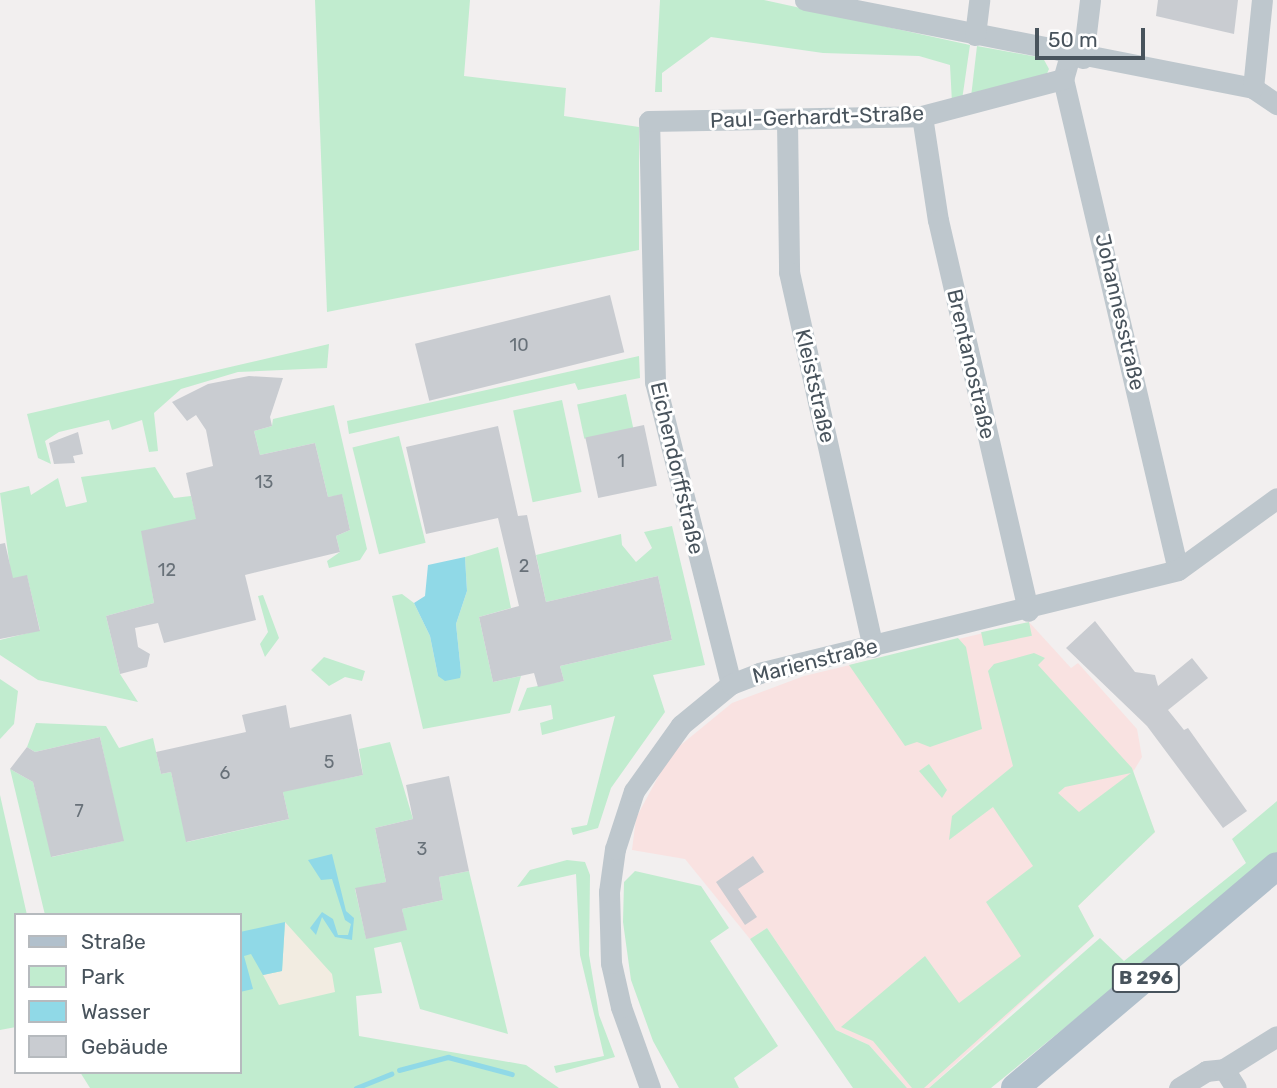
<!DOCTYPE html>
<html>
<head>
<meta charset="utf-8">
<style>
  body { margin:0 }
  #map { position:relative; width:1277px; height:1088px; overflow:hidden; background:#f2efef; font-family:Rubik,sans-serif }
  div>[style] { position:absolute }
  .medical>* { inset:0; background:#f9e2e1 }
  .green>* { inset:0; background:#c1eccf; transform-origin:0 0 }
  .sand>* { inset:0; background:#f2ece1 }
  .water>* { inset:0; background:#90d9e7 }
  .stream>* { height:4.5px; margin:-2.25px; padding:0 2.25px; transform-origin:2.25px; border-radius:2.25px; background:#90d9e7 }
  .building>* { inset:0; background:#c9ccd1; transform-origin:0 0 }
  .minor>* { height:21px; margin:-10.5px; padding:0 10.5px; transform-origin:10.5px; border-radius:10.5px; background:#bec7cd }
  .major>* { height:28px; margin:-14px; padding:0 14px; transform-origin:14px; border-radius:14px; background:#b1c0cc }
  span { translate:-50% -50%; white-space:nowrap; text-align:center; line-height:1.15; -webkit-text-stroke:6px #fff; paint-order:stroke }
  .number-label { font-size:18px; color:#687179 }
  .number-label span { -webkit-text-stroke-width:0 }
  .shield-label span { padding:2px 5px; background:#fff; border:2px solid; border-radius:5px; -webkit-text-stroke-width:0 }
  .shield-label { font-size:19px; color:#48535c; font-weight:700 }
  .street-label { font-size:21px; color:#48535c }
  .legend { position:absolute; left:14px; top:913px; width:228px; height:161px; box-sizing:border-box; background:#fff; border:2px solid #b6babe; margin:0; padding:9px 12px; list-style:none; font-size:21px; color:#48535c }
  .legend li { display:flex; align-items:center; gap:14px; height:35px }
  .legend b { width:35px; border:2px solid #b6babe }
  .scale { position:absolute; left:1035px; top:28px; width:110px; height:32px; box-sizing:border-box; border:4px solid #48535c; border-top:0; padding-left:9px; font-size:21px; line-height:24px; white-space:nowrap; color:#48535c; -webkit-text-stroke:5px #fff; paint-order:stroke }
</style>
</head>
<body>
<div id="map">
  <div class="medical">
    <div style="clip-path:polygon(1029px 622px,1071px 668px,1078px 663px,1137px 729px,1142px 757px,1133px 772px,1155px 832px,1078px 906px,1094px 936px,929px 1088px,907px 1088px,869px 1045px,836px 1030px,767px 928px,750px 939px,685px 859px,632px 850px,636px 818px,671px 753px,732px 703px,804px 676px)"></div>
  </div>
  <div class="green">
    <div style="clip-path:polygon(315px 0,470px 0,464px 76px,566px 88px,564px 116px,639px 127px,639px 250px,327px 312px)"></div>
    <div style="clip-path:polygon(660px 0,764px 0,970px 45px,962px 100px,952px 103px,950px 65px,919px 56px,823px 53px,711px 37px,662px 73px,662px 92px,655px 92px)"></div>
    <div style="clip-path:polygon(977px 46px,1043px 58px,1049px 69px,1046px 76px,971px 97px)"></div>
    <div style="clip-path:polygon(329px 344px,327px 368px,238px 372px,181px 389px,154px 413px,158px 451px,149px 452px,142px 420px,112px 430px,109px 420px,59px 432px,45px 441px,51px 464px,38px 458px,27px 414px)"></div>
    <div style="clip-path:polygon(639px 356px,640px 378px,578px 390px,575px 383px,349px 434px,347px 421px)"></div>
    <div style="left:626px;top:394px;width:35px;height:50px;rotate:78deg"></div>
    <div style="left:562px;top:400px;width:94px;height:50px;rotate:78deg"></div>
    <div style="clip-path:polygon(334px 405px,367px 549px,360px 560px,329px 568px,327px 561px,340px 552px,336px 536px,350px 530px,342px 495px,328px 497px,315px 443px,260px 455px,254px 431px,272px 426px,273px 419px)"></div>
    <div style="left:399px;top:436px;width:110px;height:48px;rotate:76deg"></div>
    <div style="clip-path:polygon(155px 467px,174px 498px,191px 496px,203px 546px,142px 531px,154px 603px,106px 616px,120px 674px,138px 702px,38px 680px,0 655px,0 640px,40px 630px,27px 576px,5px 580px,10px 568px,0 493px,29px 486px,31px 495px,58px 478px,66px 507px,87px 502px,81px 477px)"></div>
    <div style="clip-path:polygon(672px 526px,705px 665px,653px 675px,665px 712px,611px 788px,598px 828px,573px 835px,571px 828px,587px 825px,615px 716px,542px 735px,540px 723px,553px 719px,551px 705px,518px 711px,527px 688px,564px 681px,560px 666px,672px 640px,658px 576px,546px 602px,536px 555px,621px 534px,622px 545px,636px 562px,652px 548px,644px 532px)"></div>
    <div style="clip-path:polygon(498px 547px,511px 608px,479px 617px,493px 682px,521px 676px,510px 713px,423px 729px,392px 596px,402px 594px,414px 603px,430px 636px,438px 676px,461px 672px,456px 624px,467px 591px,465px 557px)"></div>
    <div style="clip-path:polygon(263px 595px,279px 638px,265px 657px,260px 644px,268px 632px,258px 596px)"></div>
    <div style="left:1029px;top:622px;width:14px;height:49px;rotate:78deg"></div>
    <div style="clip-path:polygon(958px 638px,966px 647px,982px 729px,930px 747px,917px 742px,905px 746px,849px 665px)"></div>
    <div style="clip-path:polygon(evenodd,1034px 653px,1045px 658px,1038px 665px,1132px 768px,1155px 832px,1078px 906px,1094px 936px,924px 1088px,912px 1088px,873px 1041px,841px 1027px,925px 956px,959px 1003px,1021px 956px,986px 902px,1033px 866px,993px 807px,949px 840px,952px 816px,1013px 766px,988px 671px,994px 664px,1034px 653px,1131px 773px,1079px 812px,1058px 793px,1065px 787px,1131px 773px)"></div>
    <div style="clip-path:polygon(324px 657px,365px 671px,362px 681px,345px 677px,329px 686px,311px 670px)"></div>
    <div style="clip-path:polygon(0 679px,18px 691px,14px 724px,0 739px)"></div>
    <div style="clip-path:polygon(36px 723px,106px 726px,119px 748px,153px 738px,161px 774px,171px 772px,187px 842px,289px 819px,278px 770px,304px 787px,363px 775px,359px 749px,390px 742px,413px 819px,375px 828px,386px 882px,355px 889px,366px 938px,406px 930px,402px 909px,443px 900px,439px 877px,469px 871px,508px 1034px,420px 1009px,401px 942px,374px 948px,382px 993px,356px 996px,359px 1036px,526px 1065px,559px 1088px,90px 1088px,80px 1072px,240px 1072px,240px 915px,45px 915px,10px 769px,33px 782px,52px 857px,123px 841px,100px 737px,35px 752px,27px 747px)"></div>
    <div style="clip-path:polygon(929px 764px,947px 790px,942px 798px,919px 771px)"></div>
    <div style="clip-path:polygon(0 795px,27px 915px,16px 915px,16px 1027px,0 1030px)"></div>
    <div style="clip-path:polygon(1277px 801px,1277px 854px,991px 1088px,929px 1088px,1100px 938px,1124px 961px,1246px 863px,1232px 839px)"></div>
    <div style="clip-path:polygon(567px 860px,585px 862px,590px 875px,589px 955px,599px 1015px,615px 1057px,556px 1073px,554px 1066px,604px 1056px,580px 955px,576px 874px,517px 887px,530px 870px)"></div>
    <div style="clip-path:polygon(635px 871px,701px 886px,729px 928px,710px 941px,778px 1046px,734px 1078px,739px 1088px,679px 1088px,653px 1041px,631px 980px,623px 922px,624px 882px)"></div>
    <div style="clip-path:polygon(767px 928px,836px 1030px,869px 1045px,907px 1088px,853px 1088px,750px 939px)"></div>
  </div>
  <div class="sand">
    <div style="clip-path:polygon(285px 922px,332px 974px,335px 992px,279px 1005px,263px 975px,282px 971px)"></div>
  </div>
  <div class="water">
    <div style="clip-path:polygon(465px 557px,467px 591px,456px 624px,461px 672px,460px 678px,445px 681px,438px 676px,430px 636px,414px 603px,425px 596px,428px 565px)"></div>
    <div style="clip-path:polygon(332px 854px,346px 911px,354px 918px,352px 940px,335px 937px,322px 917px,316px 935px,310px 928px,322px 912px,333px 919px,338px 935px,348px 935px,351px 924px,345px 920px,332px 879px,321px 880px,308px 860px)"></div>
    <div style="clip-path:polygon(285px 922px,282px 971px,263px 975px,251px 954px,244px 956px,253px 989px,240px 992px,240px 932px)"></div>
  </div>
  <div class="stream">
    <div style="left:399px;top:1070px;width:51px;rotate:-14.9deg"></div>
    <div style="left:448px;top:1057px;width:66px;rotate:14.9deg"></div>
    <div style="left:356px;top:1088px;width:38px;rotate:-22deg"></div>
  </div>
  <div class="building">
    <div style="clip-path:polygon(1158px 0,1238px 0,1234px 34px,1156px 16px)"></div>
    <div style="left:610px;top:295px;width:59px;height:201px;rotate:76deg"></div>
    <div style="clip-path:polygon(249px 376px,283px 378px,270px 417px,272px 426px,254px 431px,260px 455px,315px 443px,328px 497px,342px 494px,350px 530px,336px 536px,340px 552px,245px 575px,256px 620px,164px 643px,158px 623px,135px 628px,138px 647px,150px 654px,147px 667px,120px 674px,106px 616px,154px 603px,141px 531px,196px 519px,186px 473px,213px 466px,206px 430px,196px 415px,187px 421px,172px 402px,208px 384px)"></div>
    <div style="left:644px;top:425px;width:62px;height:60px;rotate:78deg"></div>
    <div style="clip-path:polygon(498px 426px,518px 516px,527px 515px,546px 602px,658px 576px,672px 640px,560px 666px,564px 681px,538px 687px,534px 673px,493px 682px,479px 617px,519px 606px,498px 518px,426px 534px,406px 447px)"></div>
    <div style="clip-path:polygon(78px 432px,83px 454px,73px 456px,75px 463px,54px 464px,49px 443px)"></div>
    <div style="clip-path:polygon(5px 543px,13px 578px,27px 575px,40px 631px,0 639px,0 544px)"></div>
    <div style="clip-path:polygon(1095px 621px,1135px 672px,1155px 675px,1158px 686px,1192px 658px,1208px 678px,1168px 710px,1184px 730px,1188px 728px,1247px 811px,1223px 828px,1147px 726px,1066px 648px)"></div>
    <div style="clip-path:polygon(286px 705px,290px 728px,351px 714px,363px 775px,283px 792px,289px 819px,186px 842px,171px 772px,161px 774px,156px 752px,246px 732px,242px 715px)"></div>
    <div style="clip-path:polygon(100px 737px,124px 841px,51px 857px,33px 782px,10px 769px,27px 747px,35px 752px)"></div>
    <div style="clip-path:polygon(449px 776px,469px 871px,439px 877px,443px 900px,402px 909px,407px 930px,366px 939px,355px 888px,386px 882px,375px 828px,413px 819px,406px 785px)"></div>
    <div style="clip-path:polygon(753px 856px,764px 872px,738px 889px,757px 917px,745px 925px,716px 882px)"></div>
  </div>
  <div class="minor">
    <div style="left:805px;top:0;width:457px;rotate:11.1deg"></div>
    <div style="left:1253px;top:88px;width:29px;rotate:34deg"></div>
    <div style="left:975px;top:35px;width:35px;rotate:-83deg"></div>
    <div style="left:1070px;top:55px;width:25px;rotate:106deg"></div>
    <div style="left:1063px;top:79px;width:504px;rotate:76.82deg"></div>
    <div style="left:1083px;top:58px;width:58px;rotate:-83.1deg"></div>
    <div style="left:1253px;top:88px;width:88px;rotate:-84.2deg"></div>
    <div style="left:922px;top:116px;width:105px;rotate:81.3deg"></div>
    <div style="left:938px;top:220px;width:401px;rotate:77deg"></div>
    <div style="left:787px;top:121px;width:151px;rotate:89.2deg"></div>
    <div style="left:789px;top:272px;width:384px;rotate:77.4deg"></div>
    <div style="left:731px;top:684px;width:311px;rotate:-104.1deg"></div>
    <div style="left:655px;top:382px;width:261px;rotate:-91.3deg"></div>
    <div style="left:649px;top:121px;width:273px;rotate:-1deg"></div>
    <div style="left:922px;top:116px;width:146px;rotate:-14.7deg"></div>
    <div style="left:1224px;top:1069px;width:22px;rotate:58deg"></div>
    <div style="left:650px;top:1088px;width:86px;rotate:-109.7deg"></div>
    <div style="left:621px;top:1007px;width:45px;rotate:-102.8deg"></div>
    <div style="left:611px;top:963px;width:71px;rotate:-91.6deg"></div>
    <div style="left:609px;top:892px;width:43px;rotate:-82.1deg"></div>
    <div style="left:615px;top:849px;width:61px;rotate:-71.9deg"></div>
    <div style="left:634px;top:791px;width:81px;rotate:-54.5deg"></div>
    <div style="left:681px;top:725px;width:65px;rotate:-39.4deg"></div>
    <div style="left:731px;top:684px;width:30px;rotate:-21deg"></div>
    <div style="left:759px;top:673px;width:431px;rotate:-13.8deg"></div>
    <div style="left:1178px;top:570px;width:122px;rotate:-36deg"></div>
    <div style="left:1179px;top:1088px;width:32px;rotate:-32deg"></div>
    <div style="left:1206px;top:1071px;width:18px;rotate:-6deg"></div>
    <div style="left:1224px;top:1069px;width:62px;rotate:-31.9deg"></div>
  </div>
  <div class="major">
    <div style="left:1015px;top:1088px;width:343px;rotate:-40.3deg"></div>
  </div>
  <div class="number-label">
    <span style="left:519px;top:345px">10</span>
    <span style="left:621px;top:461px">1</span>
    <span style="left:264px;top:482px">13</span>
    <span style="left:524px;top:566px">2</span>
    <span style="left:167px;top:570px">12</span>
    <span style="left:329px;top:762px">5</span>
    <span style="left:225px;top:773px">6</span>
    <span style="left:79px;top:811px">7</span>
    <span style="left:422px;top:849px">3</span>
  </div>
  <div class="shield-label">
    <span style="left:1146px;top:978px">B 296</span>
  </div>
  <div class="street-label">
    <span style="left:817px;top:117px;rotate:-2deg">Paul-Gerhardt-Straße</span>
    <span style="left:1120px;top:312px;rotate:77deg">Johannesstraße</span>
    <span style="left:971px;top:364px;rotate:77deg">Brentanostraße</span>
    <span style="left:815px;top:386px;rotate:77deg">Kleiststraße</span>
    <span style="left:677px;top:468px;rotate:77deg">Eichendorffstraße</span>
    <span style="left:815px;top:661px;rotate:-14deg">Marienstraße</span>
  </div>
  <ul class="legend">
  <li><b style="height:9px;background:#b1c0cc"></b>Straße</li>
  <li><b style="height:19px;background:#c1eccf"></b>Park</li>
  <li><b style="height:19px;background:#90d9e7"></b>Wasser</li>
  <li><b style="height:19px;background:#c9ccd1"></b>Gebäude</li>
  </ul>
  <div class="scale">50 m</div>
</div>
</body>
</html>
